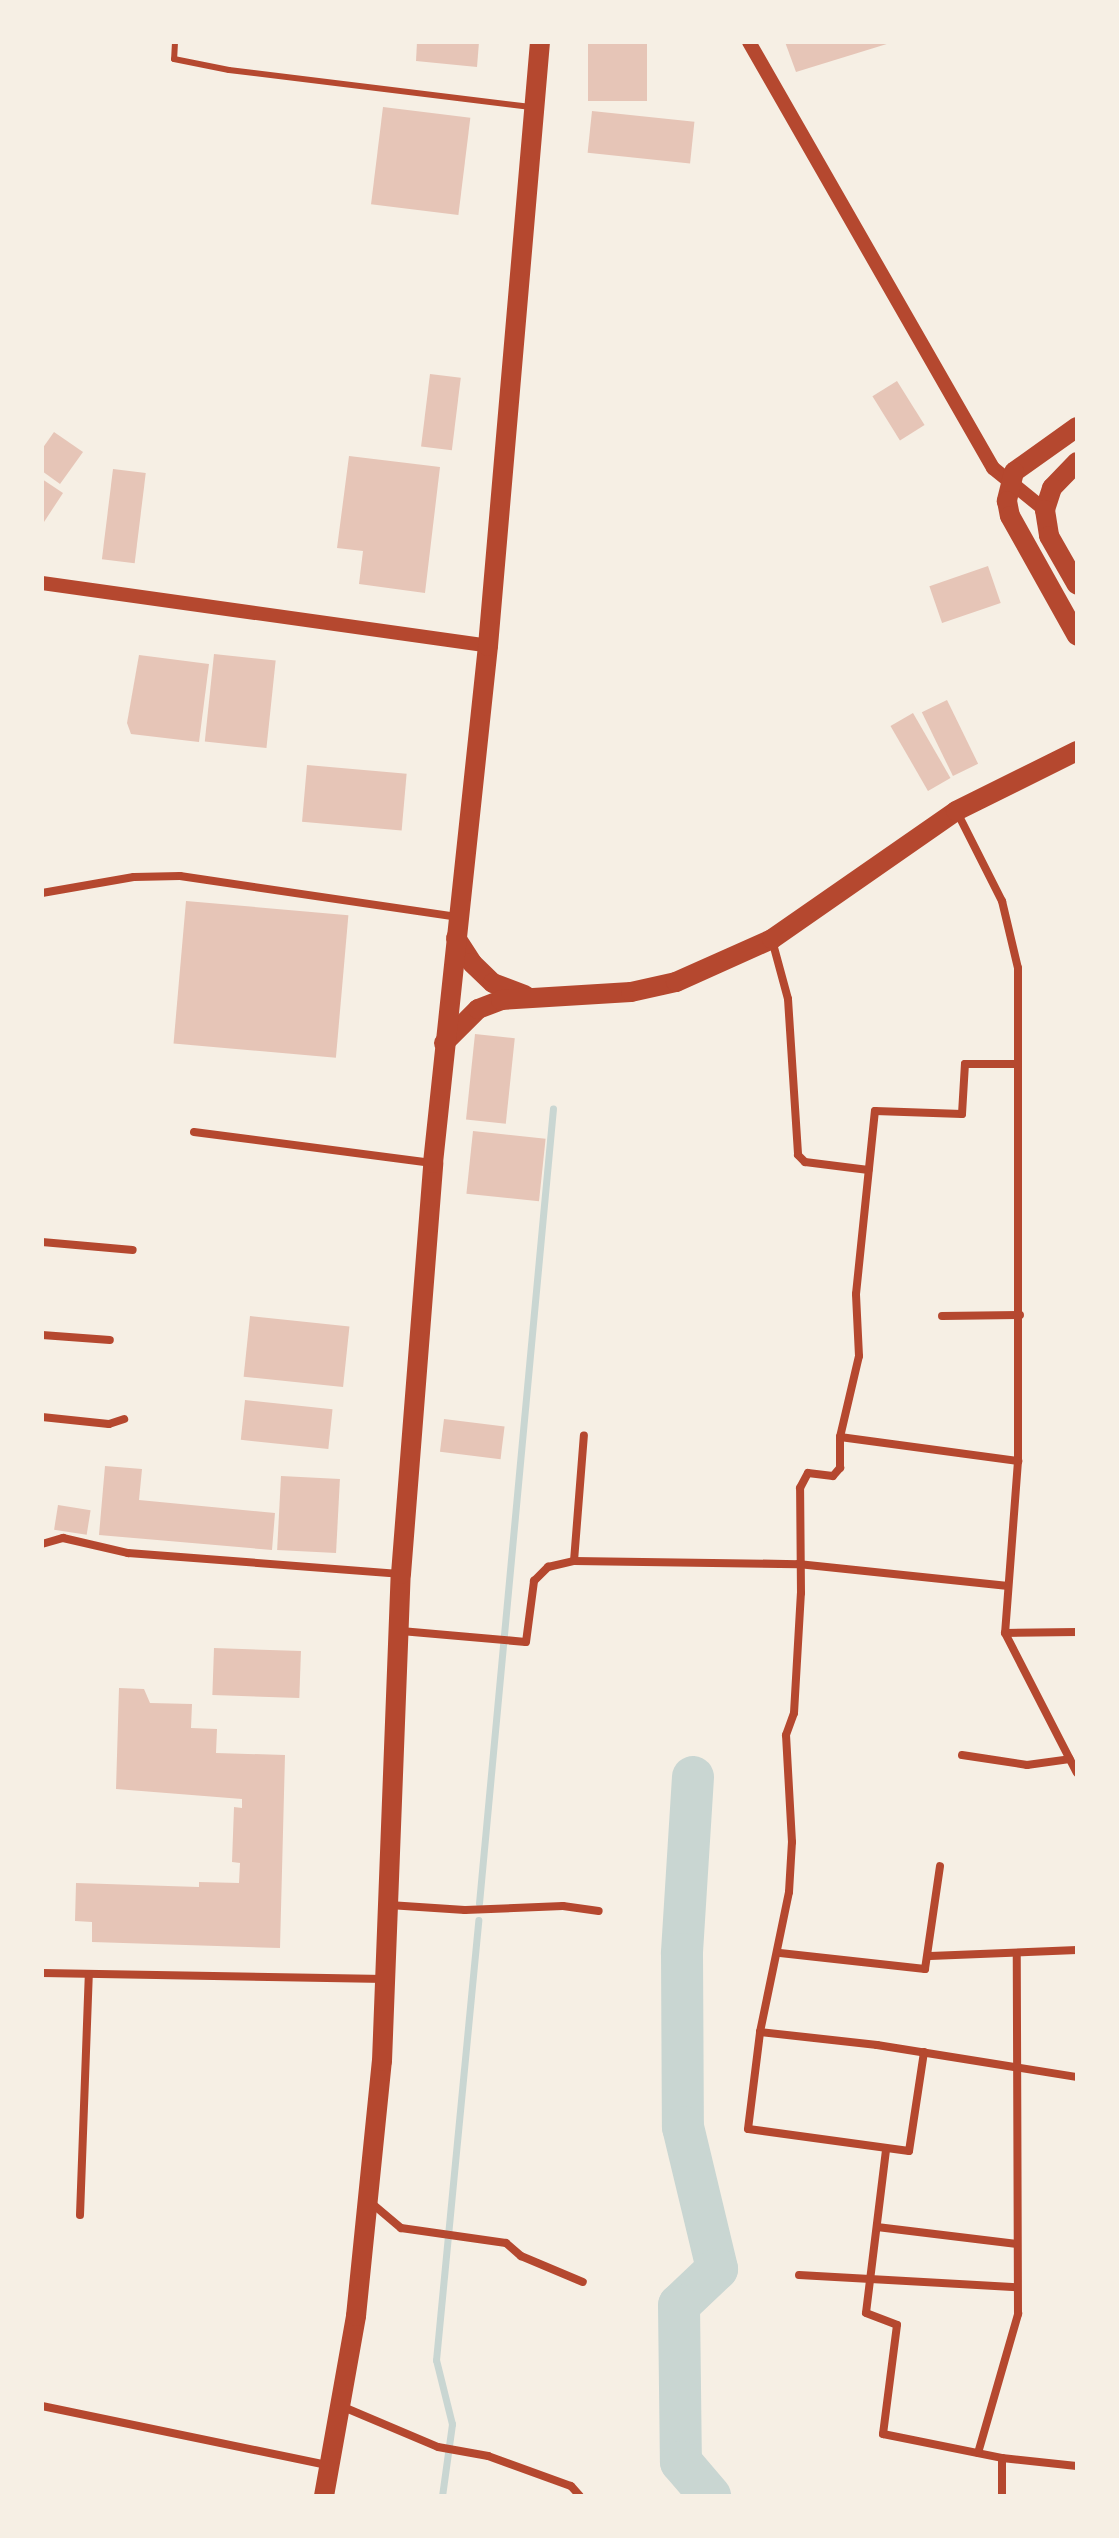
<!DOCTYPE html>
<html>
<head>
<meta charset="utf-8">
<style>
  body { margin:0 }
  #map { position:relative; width:1119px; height:2538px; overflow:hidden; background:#f6efe4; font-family:"Space Grotesk",sans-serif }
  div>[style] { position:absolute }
  .stream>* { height:7px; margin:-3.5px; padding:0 3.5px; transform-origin:3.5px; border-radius:3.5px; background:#c9d6d2 }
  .river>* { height:42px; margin:-21px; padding:0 21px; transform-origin:21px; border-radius:21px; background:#c9d6d2 }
  .building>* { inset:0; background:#e6c5b7; transform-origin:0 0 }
  .service>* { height:6px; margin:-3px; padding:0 3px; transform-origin:3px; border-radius:3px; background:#b5482f }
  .minor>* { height:8px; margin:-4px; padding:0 4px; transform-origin:4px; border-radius:4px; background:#b5482f }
  .tertiary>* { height:14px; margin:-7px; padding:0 7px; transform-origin:7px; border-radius:7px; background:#b5482f }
  .primary>* { height:20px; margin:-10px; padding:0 10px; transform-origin:10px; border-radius:10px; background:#b5482f }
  span { translate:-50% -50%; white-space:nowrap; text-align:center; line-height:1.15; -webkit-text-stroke:7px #f6efe4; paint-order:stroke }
  .frame { position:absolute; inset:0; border:44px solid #f6efe4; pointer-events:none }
</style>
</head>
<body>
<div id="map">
  <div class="stream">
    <div style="left:479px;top:1903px;width:798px;rotate:-84.68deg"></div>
    <div style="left:442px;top:2496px;width:73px;rotate:-82.1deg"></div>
    <div style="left:452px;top:2424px;width:66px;rotate:-104deg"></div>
    <div style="left:436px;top:2360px;width:442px;rotate:-84.5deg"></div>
  </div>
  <div class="river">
    <div style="left:693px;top:1777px;width:177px;rotate:93.6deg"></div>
    <div style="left:682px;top:1954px;width:173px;rotate:89.7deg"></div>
    <div style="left:683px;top:2127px;width:146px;rotate:76.5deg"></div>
    <div style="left:717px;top:2269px;width:52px;rotate:136.5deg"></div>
    <div style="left:679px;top:2305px;width:157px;rotate:89.3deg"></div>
    <div style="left:681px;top:2462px;width:45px;rotate:49.5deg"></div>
  </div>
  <div class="building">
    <div style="clip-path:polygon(417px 42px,479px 42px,477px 67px,416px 61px)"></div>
    <div style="left:588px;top:42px;width:59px;height:59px"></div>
    <div style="clip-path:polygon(785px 42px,889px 42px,890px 43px,796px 72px)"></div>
    <div style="left:383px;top:107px;width:88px;height:98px;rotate:7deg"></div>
    <div style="left:592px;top:111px;width:103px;height:42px;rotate:6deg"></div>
    <div style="left:430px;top:374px;width:31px;height:73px;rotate:7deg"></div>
    <div style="left:897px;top:381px;width:52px;height:29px;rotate:58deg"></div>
    <div style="clip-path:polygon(54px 432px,83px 452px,60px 484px,42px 471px,42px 449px)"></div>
    <div style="clip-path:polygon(349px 456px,440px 467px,425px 593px,359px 584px,363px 551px,337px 548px)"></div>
    <div style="left:113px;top:469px;width:33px;height:91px;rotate:7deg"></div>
    <div style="clip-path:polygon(42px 479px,63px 493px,42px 525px)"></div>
    <div style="left:988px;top:566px;width:39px;height:62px;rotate:71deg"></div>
    <div style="left:214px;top:654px;width:62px;height:88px;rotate:6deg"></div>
    <div style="clip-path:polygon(139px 655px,209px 664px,199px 742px,131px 734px,127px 723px)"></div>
    <div style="left:947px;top:700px;width:71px;height:28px;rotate:64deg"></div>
    <div style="left:913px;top:713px;width:75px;height:26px;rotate:60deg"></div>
    <div style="left:307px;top:765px;width:100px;height:57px;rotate:5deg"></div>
    <div style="left:186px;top:901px;width:163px;height:143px;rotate:5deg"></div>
    <div style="left:475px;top:1034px;width:40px;height:86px;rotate:6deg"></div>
    <div style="left:473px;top:1131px;width:73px;height:63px;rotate:6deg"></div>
    <div style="left:250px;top:1316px;width:100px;height:61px;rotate:6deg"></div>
    <div style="left:245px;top:1400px;width:88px;height:40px;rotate:6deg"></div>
    <div style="left:444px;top:1419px;width:61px;height:33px;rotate:7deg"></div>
    <div style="clip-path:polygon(105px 1466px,142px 1469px,139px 1500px,275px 1513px,272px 1550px,99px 1535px)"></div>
    <div style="left:281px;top:1476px;width:59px;height:74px;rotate:3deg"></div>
    <div style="left:58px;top:1505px;width:33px;height:25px;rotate:9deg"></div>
    <div style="left:214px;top:1648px;width:87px;height:47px;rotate:2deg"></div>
    <div style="clip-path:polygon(119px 1688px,144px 1689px,150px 1703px,192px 1704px,191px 1728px,217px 1729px,216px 1753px,285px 1755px,280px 1948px,92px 1942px,92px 1922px,75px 1921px,76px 1883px,199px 1887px,199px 1882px,239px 1883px,240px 1863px,232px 1862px,234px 1807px,242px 1808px,242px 1799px,116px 1789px)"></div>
  </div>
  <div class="service">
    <div style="left:175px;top:42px;width:17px;rotate:93deg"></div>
    <div style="left:174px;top:59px;width:56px;rotate:11.3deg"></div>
    <div style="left:229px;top:70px;width:302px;rotate:7deg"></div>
  </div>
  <div class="minor">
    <div style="left:957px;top:812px;width:100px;rotate:63.2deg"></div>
    <div style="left:1002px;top:901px;width:69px;rotate:76.6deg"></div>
    <div style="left:1018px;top:968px;width:493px;rotate:90deg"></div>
    <div style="left:1018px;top:1461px;width:172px;rotate:94.3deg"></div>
    <div style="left:1005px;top:1633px;width:157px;rotate:62.8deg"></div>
    <div style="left:42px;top:893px;width:93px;rotate:-9.9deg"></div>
    <div style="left:134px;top:877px;width:46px;rotate:-1.2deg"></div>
    <div style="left:180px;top:876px;width:280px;rotate:8.4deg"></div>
    <div style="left:772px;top:940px;width:61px;rotate:74.8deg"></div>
    <div style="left:788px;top:999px;width:156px;rotate:86.3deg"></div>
    <div style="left:798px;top:1155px;width:10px;rotate:45deg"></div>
    <div style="left:805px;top:1162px;width:64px;rotate:7.1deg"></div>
    <div style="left:194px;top:1132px;width:240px;rotate:7.4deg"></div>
    <div style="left:42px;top:1242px;width:91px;rotate:5deg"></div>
    <div style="left:942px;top:1316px;width:78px;rotate:-0.7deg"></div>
    <div style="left:42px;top:1335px;width:68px;rotate:4.2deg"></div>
    <div style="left:42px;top:1417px;width:67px;rotate:6deg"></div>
    <div style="left:109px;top:1424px;width:16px;rotate:-18deg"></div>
    <div style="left:840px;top:1437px;width:180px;rotate:7.7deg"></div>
    <div style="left:42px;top:1544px;width:22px;rotate:-16deg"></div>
    <div style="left:63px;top:1538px;width:67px;rotate:13deg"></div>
    <div style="left:128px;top:1553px;width:272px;rotate:4.4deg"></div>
    <div style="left:574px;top:1561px;width:126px;rotate:-85.5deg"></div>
    <div style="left:401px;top:1631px;width:125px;rotate:5deg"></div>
    <div style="left:526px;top:1642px;width:62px;rotate:-82.5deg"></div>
    <div style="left:534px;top:1581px;width:20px;rotate:-45deg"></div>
    <div style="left:548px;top:1567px;width:27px;rotate:-13deg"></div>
    <div style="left:574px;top:1561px;width:224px;rotate:0.8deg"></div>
    <div style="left:798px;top:1564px;width:209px;rotate:6deg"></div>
    <div style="left:1005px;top:1633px;width:72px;rotate:-0.8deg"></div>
    <div style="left:962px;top:1755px;width:66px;rotate:8.7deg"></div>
    <div style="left:1027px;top:1765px;width:43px;rotate:-7.9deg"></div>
    <div style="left:389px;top:1905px;width:76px;rotate:3.8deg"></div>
    <div style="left:465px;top:1910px;width:98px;rotate:-2.3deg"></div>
    <div style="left:563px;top:1906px;width:36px;rotate:8deg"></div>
    <div style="left:780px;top:1953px;width:146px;rotate:6.3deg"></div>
    <div style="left:925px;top:1969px;width:104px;rotate:-81.7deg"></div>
    <div style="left:930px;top:1956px;width:147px;rotate:-2.3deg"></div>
    <div style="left:42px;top:1973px;width:343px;rotate:1deg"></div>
    <div style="left:760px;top:2032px;width:118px;rotate:6.3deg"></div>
    <div style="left:877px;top:2045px;width:203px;rotate:9.1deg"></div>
    <div style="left:924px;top:2052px;width:100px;rotate:98.6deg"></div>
    <div style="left:909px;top:2151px;width:162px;rotate:-172.2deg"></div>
    <div style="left:748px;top:2129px;width:98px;rotate:-82.9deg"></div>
    <div style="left:760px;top:2032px;width:143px;rotate:-78.3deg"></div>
    <div style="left:789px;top:1892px;width:50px;rotate:-86.6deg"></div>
    <div style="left:792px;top:1842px;width:107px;rotate:-93.2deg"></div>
    <div style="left:786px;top:1735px;width:23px;rotate:-70deg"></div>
    <div style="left:794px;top:1713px;width:120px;rotate:-86.7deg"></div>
    <div style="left:801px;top:1593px;width:105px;rotate:-90.5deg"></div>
    <div style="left:800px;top:1488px;width:17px;rotate:-62deg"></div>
    <div style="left:808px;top:1473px;width:25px;rotate:7deg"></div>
    <div style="left:833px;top:1476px;width:11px;rotate:-49deg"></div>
    <div style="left:840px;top:1468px;width:31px;rotate:-90deg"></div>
    <div style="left:840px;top:1437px;width:83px;rotate:-76.8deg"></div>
    <div style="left:859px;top:1356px;width:62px;rotate:-92.8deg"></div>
    <div style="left:856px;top:1294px;width:184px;rotate:-84.1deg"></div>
    <div style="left:875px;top:1111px;width:87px;rotate:2deg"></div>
    <div style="left:962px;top:1114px;width:50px;rotate:-86.6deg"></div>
    <div style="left:965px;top:1064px;width:53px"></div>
    <div style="left:886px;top:2150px;width:164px;rotate:97deg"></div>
    <div style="left:866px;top:2313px;width:33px;rotate:21deg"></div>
    <div style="left:897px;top:2325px;width:110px;rotate:97.3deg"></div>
    <div style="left:883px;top:2434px;width:121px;rotate:11.4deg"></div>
    <div style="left:1002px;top:2458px;width:75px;rotate:6.1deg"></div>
    <div style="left:369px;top:2201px;width:42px;rotate:40.2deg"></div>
    <div style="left:401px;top:2228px;width:106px;rotate:8.1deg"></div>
    <div style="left:506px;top:2243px;width:20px;rotate:41deg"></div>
    <div style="left:521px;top:2256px;width:67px;rotate:22.8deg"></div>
    <div style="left:80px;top:2215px;width:240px;rotate:-87.9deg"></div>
    <div style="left:877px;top:2227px;width:141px;rotate:6.9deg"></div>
    <div style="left:799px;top:2275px;width:218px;rotate:3.2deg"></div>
    <div style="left:42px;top:2406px;width:291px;rotate:11.7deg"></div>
    <div style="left:341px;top:2406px;width:105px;rotate:22.9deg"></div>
    <div style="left:438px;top:2447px;width:51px;rotate:10.2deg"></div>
    <div style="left:488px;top:2456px;width:88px;rotate:19.9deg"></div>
    <div style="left:571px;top:2486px;width:13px;rotate:48deg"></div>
    <div style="left:978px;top:2453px;width:145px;rotate:-73.9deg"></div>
    <div style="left:1018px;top:2314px;width:361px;rotate:-90.2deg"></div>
    <div style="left:1002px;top:2496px;width:38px;rotate:-90deg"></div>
  </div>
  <div class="tertiary">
    <div style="left:749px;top:42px;width:491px;rotate:60.2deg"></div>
    <div style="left:993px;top:468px;width:67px;rotate:38.9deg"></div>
    <div style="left:42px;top:583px;width:450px;rotate:8deg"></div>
  </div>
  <div class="primary">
    <div style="left:1077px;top:427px;width:77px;rotate:144.5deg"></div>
    <div style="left:1014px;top:472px;width:30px;rotate:104deg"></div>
    <div style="left:1007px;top:501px;width:15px;rotate:79deg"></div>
    <div style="left:1010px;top:516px;width:137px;rotate:60.8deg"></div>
    <div style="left:1077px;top:462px;width:36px;rotate:134deg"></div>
    <div style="left:1052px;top:488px;width:23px;rotate:108deg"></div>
    <div style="left:1045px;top:510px;width:26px;rotate:81deg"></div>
    <div style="left:1049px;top:536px;width:56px;rotate:60.3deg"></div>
    <div style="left:456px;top:938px;width:30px;rotate:57deg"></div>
    <div style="left:472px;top:963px;width:29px;rotate:44deg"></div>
    <div style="left:493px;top:983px;width:34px;rotate:21deg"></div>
    <div style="left:444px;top:1043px;width:48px;rotate:-45deg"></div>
    <div style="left:478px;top:1009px;width:25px;rotate:-21deg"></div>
    <div style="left:501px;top:1000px;width:130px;rotate:-3.5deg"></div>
    <div style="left:631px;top:992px;width:46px;rotate:-12.5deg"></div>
    <div style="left:676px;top:982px;width:105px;rotate:-24.1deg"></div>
    <div style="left:772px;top:939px;width:224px;rotate:-34.8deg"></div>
    <div style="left:956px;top:811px;width:135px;rotate:-26.4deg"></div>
    <div style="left:324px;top:2496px;width:183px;rotate:-79.9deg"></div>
    <div style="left:356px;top:2316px;width:256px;rotate:-84.2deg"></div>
    <div style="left:382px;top:2061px;width:487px;rotate:-87.8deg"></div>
    <div style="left:401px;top:1574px;width:412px;rotate:-85.5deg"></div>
    <div style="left:433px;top:1163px;width:520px;rotate:-83.93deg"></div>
    <div style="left:488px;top:646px;width:606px;rotate:-85.08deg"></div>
  </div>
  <div class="frame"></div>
</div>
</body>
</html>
